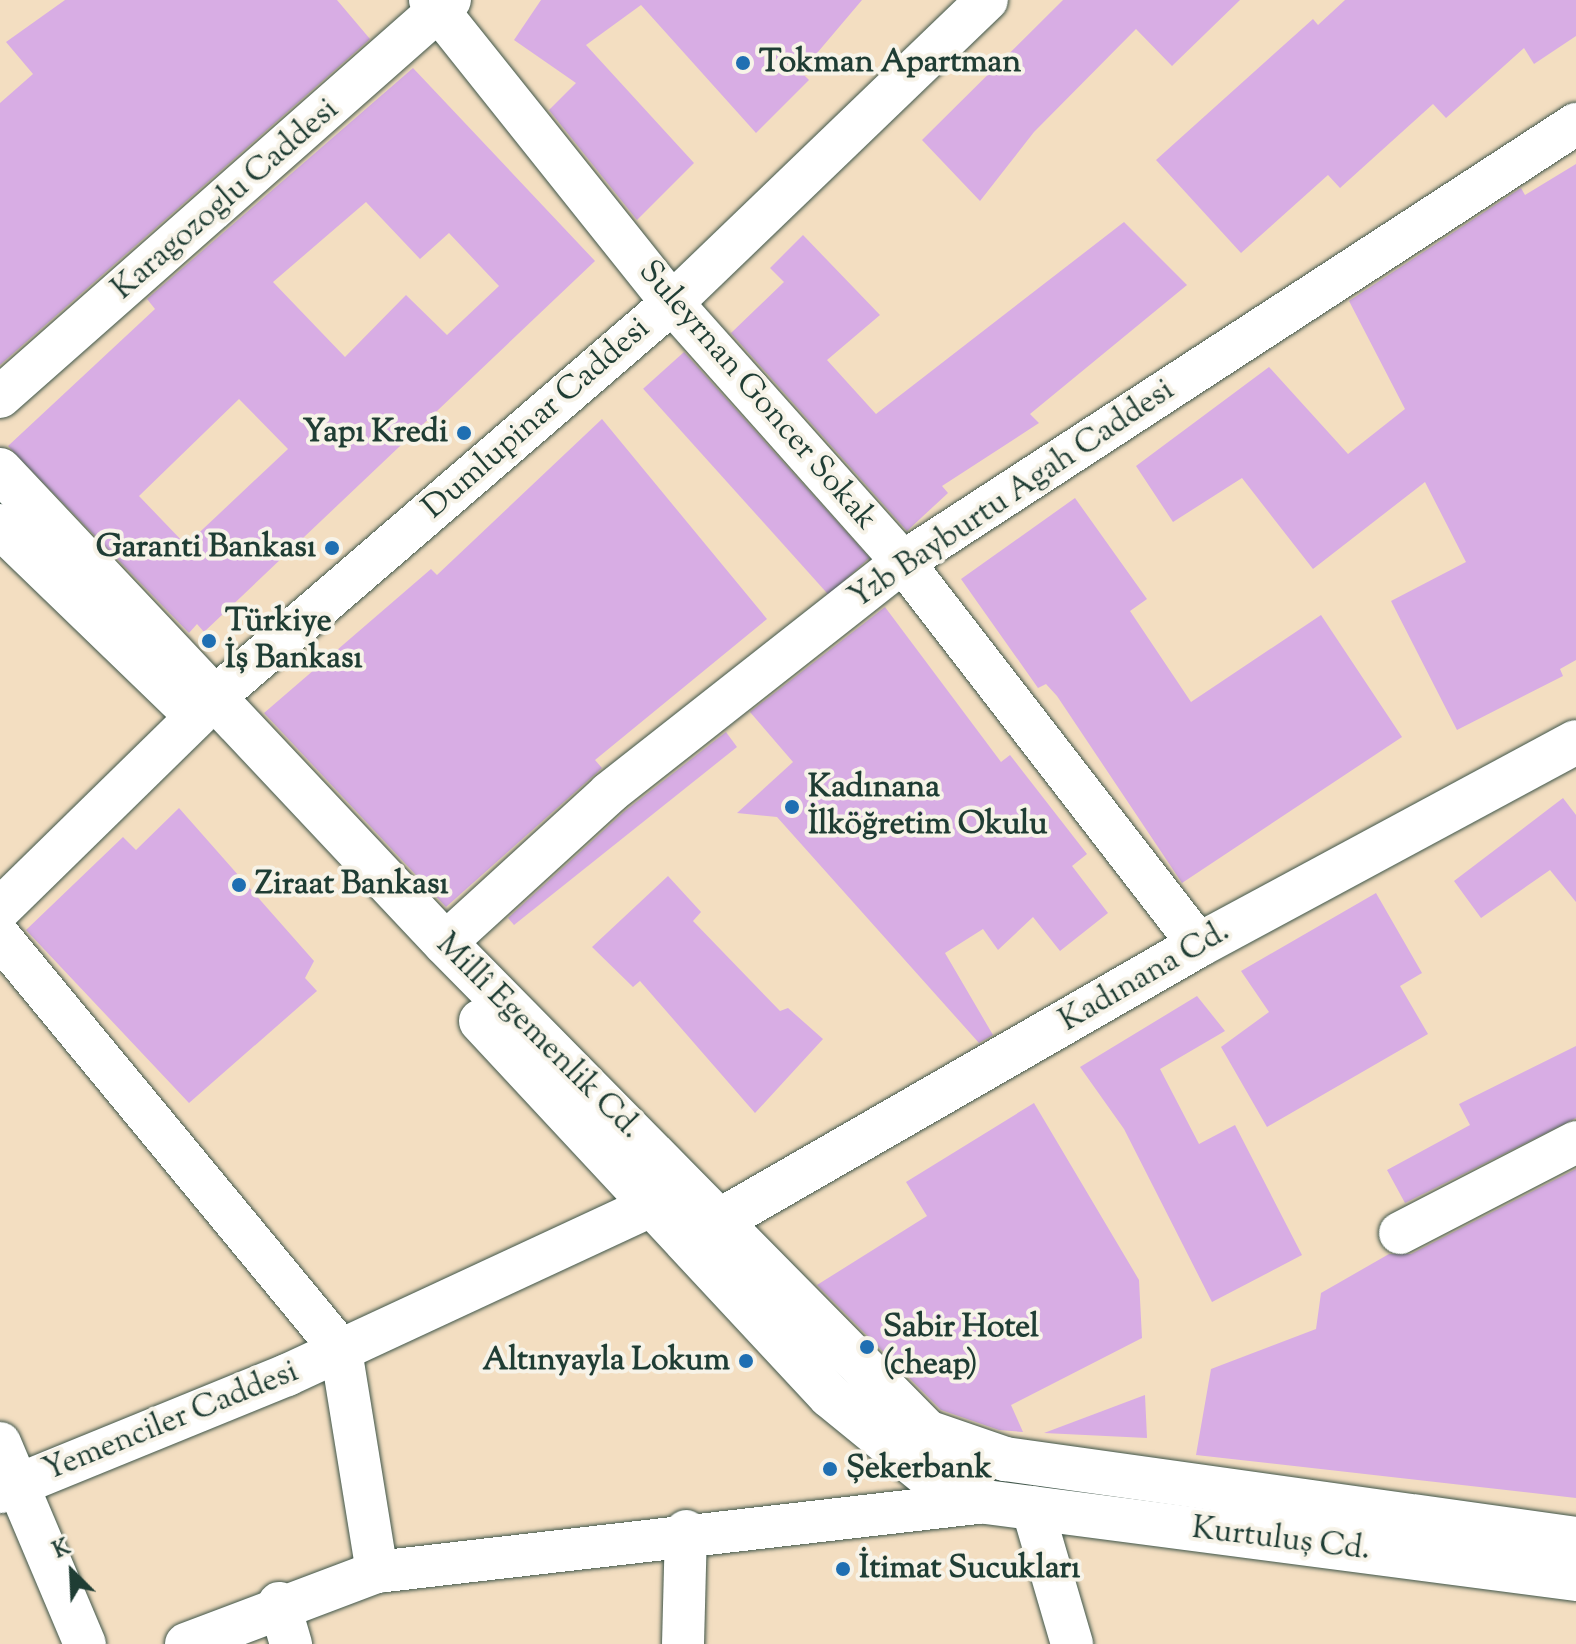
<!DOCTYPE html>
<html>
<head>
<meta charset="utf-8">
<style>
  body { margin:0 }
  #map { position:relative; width:1576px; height:1644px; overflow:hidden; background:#f3dec1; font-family:"Sorts Mill Goudy",serif }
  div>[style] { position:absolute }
  .building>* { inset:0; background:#d8ade4; transform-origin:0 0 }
  .roads { filter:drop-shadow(0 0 2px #3f5549) drop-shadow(0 0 2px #3f5549) }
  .minor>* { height:42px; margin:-21px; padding:0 21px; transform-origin:21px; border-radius:21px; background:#fff }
  .tertiary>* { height:44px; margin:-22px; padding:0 22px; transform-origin:22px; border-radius:22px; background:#fff }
  .primary>* { height:44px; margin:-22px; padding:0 22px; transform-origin:22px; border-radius:22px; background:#fff }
  .dots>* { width:22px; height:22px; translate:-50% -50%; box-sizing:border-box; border:4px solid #f7f3e8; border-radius:50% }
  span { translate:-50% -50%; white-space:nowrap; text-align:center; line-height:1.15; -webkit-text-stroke:8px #f7f3e8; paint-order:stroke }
  .poi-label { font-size:32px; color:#1f3d34; font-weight:700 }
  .left { translate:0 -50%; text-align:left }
  .right { translate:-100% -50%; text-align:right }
  .street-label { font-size:32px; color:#1f3d34 }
  .north { position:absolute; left:32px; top:1532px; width:80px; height:80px; -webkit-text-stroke:6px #f7f3e8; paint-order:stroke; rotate:336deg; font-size:22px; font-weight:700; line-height:32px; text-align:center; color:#1f3d34 }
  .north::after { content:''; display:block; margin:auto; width:28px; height:36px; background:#1f3d34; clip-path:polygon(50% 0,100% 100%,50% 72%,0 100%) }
</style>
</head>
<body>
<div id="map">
  <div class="building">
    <div style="clip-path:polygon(65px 0,337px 0,370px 39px,0 365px,0 103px,33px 74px,6px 42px)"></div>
    <div style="clip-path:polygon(541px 0,862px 0,801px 72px,809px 80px,756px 133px,641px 5px,586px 45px,694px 163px,637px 220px,549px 110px,576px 83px,514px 40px)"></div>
    <div style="clip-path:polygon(1063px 0,1240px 0,1172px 66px,1136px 29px,1034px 132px,980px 201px,922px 140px)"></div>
    <div style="clip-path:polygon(1345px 0,1576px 0,1576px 36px,1534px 64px,1524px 48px,1446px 118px,1433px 104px,1340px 188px,1328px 175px,1241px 253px,1156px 160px,1313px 19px,1318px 25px)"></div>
    <div style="clip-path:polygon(evenodd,413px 68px,595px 261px,204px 632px,197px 624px,189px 633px,8px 446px,155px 309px,147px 299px,413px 68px,366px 202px,420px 259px,449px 233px,499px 286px,447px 335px,406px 295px,345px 357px,273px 282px,366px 202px,413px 68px,239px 399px,288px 449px,186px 545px,139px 496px,239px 399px)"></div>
    <div style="clip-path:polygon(1576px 164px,1576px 660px,1560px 669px,1563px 676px,1457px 730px,1391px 601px,1466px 562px,1425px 482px,1313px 569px,1242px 478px,1173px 522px,1136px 466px,1269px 367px,1348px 454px,1405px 409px,1349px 301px,1521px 188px,1525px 195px)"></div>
    <div style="clip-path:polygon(1124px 222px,1187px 285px,1030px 414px,1039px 423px,942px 486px,948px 493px,907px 531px,731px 333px,784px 282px,770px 268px,803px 235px,880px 315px,827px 360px,876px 414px)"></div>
    <div style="left:684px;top:352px;width:277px;height:55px;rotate:48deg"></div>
    <div style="clip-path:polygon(602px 419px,767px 619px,595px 760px,602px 768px,446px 907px,264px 713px,431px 569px,437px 575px)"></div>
    <div style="clip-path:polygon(1075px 498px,1147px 599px,1130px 611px,1191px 702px,1321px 615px,1402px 737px,1182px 883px,1057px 696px,1046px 684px,1038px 688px,961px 579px)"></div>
    <div style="clip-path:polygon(885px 607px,1001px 762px,1010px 755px,1087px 854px,1072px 866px,1108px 913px,1060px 951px,1033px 917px,998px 950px,983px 929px,945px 953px,993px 1035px,979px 1043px,777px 817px,737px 813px,793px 762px,750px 712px)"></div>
    <div style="clip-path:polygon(726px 732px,737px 747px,514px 925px,508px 918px,625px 811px)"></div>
    <div style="clip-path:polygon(1563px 798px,1576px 815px,1576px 902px,1550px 870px,1481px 918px,1454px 881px)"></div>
    <div style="clip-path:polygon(179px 808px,314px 961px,305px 978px,317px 991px,189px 1103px,26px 930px,123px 837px,136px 850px)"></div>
    <div style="clip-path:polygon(668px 876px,701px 912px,693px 921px,780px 1011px,788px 1008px,823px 1039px,755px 1113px,640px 981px,633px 987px,592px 947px)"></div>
    <div style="clip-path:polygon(1376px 893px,1422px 973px,1400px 986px,1428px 1034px,1267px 1127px,1221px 1047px,1269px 1012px,1241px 971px)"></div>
    <div style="clip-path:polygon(1197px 996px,1225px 1031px,1160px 1069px,1199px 1144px,1235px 1125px,1302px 1255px,1212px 1302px,1124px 1129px,1080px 1067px)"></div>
    <div style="clip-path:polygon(1576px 1046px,1576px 1118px,1405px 1203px,1387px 1170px,1470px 1125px,1459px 1104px)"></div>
    <div style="clip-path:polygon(1034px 1103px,1139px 1280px,1142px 1338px,1011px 1405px,1023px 1432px,999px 1430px,941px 1410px,817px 1285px,927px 1216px,906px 1182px)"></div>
    <div style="clip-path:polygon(1576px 1169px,1576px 1498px,1196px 1455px,1211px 1369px,1316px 1329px,1321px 1293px,1389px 1254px,1411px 1254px)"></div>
    <div style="clip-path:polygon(1145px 1395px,1147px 1438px,1044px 1433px)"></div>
  </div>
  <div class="roads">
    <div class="minor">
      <div style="left:430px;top:0;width:388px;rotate:51.4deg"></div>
      <div style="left:672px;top:303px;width:347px;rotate:48.3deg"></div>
      <div style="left:903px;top:562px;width:484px;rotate:52.3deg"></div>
      <div style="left:0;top:397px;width:600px;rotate:-41.42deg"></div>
      <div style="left:216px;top:696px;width:602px;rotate:-40.76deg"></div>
      <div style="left:672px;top:303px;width:437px;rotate:-43.9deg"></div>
      <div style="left:0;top:909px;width:276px;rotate:-44.4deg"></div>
      <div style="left:0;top:937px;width:536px;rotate:50.45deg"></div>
      <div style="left:341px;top:1350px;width:225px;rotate:80.8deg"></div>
      <div style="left:445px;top:943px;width:222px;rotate:-42.4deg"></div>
      <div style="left:609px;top:793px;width:374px;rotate:-38.2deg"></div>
      <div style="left:903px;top:562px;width:803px;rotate:-33.06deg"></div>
      <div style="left:1400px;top:1233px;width:198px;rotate:-27.3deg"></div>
      <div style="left:0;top:1443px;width:218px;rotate:67.1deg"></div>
      <div style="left:0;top:1492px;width:310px;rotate:-22.2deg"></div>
      <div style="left:287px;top:1375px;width:404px;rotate:-24.9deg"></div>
      <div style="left:1032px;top:1507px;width:143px;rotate:73.7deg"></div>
      <div style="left:279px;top:1603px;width:43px;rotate:73.7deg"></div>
      <div style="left:186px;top:1644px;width:204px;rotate:-20.7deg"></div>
      <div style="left:377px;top:1572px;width:613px;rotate:-6.56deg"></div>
      <div style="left:683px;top:1644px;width:113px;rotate:-88.5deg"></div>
    </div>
    <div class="tertiary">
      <div style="left:719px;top:1221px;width:554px;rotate:-29.9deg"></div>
      <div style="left:1199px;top:945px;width:428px;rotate:-28.3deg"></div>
    </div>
    <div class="primary">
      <div style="left:0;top:470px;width:649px;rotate:46.75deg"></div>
      <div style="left:445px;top:943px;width:687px;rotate:45.41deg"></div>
      <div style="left:927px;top:1432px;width:83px;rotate:19.1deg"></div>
      <div style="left:1005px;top:1459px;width:577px;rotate:7.98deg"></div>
      <div style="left:0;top:526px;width:255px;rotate:44deg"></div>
      <div style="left:481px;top:1021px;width:512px;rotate:47.06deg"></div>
      <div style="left:830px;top:1396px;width:133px;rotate:39.2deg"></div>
      <div style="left:933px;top:1480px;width:57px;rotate:22.5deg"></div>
      <div style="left:986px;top:1502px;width:595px;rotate:7.44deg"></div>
    </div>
  </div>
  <div class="dots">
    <div style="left:743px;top:63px;background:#1f6fb2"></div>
    <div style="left:464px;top:433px;background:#1f6fb2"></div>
    <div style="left:332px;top:548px;background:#1f6fb2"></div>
    <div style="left:209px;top:641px;background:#1f6fb2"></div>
    <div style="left:792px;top:807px;background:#1f6fb2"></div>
    <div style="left:239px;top:885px;background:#1f6fb2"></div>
    <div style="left:867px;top:1347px;background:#1f6fb2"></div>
    <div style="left:746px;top:1361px;background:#1f6fb2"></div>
    <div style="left:830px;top:1469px;background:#1f6fb2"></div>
    <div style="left:843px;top:1569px;background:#1f6fb2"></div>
  </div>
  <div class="poi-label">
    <span class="left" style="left:759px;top:63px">Tokman Apartman</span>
    <span class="right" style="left:448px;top:433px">Yapı Kredi</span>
    <span class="right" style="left:316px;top:548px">Garanti Bankası</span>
    <span class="left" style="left:225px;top:641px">Türkiye<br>İş Bankası</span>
    <span class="left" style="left:808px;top:807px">Kadınana<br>İlköğretim Okulu</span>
    <span class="left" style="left:255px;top:885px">Ziraat Bankası</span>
    <span class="left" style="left:883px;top:1347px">Sabir Hotel<br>(cheap)</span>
    <span class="right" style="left:730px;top:1361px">Altınyayla Lokum</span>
    <span class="left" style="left:846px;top:1469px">Şekerbank</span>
    <span class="left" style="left:859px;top:1569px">İtimat Sucukları</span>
  </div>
  <div class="street-label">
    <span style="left:226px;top:200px;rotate:-41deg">Karagozoglu Caddesi</span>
    <span style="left:757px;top:396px;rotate:49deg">Suleyrnan Goncer Sokak</span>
    <span style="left:537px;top:419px;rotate:-41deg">Dumlupinar Caddesi</span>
    <span style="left:1012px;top:495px;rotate:-34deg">Yzb Bayburtu Agah Caddesi</span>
    <span style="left:1145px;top:977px;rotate:-30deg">Kadınana Cd.</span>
    <span style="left:538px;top:1037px;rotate:45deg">Millî Egemenlik Cd.</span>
    <span style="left:171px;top:1422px;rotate:-22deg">Yemenciler Caddesi</span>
    <span style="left:1281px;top:1540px;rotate:7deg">Kurtuluş Cd.</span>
  </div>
  <div class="north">K</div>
</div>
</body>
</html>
